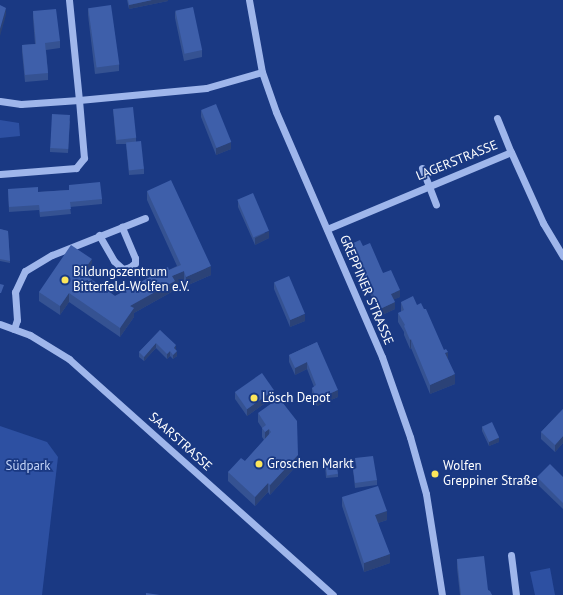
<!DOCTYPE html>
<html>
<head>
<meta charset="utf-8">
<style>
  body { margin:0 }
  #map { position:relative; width:563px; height:595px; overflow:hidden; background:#1a3983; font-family:"PT Sans",sans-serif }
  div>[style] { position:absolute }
  .green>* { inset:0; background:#2d50a2 }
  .minor>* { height:7px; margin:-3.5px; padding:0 3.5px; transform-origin:3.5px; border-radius:3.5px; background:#9fb6eb }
  .wall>* { inset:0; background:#355292 }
  .shaded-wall>* { inset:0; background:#2b4277 }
  .building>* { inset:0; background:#3e5faa; transform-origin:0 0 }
  .dots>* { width:11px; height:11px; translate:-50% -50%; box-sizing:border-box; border:2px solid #1a3983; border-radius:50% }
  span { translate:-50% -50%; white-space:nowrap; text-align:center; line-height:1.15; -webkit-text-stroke:3.5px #1a3983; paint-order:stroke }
  .street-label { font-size:13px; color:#fff }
  .poi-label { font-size:13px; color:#fff }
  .left { translate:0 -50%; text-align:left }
  .park-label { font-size:13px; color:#c4d4f8 }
</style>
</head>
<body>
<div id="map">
  <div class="green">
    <div style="clip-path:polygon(0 120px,19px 123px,20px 136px,0 138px)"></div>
    <div style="clip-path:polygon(0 426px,47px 442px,58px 457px,42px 595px,0 595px)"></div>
    <div style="clip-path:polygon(550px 568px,555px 595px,535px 595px,530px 572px)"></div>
  </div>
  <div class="minor">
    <div style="left:69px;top:0;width:100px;rotate:84.3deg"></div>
    <div style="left:79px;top:100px;width:128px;rotate:-5.4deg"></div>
    <div style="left:206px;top:88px;width:58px;rotate:-15.9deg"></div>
    <div style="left:249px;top:0;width:73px;rotate:79.8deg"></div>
    <div style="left:262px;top:72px;width:42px;rotate:70.7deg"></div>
    <div style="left:276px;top:112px;width:267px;rotate:66.6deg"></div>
    <div style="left:382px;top:357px;width:85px;rotate:70.7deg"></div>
    <div style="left:410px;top:437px;width:59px;rotate:74.3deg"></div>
    <div style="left:426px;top:494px;width:102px;rotate:81deg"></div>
    <div style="left:0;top:101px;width:21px;rotate:8deg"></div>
    <div style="left:21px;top:104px;width:58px;rotate:-3.9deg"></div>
    <div style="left:79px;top:100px;width:58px;rotate:85.1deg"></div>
    <div style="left:84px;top:158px;width:13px;rotate:129deg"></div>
    <div style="left:76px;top:168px;width:76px;rotate:175.5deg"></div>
    <div style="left:497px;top:118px;width:37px;rotate:68deg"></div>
    <div style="left:422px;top:168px;width:39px;rotate:69deg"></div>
    <div style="left:327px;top:229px;width:199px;rotate:-22.7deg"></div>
    <div style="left:511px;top:152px;width:78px;rotate:65.7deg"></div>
    <div style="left:543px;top:223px;width:39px;rotate:59deg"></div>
    <div style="left:99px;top:235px;width:30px;rotate:60deg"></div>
    <div style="left:114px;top:261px;width:12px;rotate:42deg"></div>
    <div style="left:123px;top:269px;width:7px;rotate:-16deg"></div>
    <div style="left:130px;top:267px;width:6px;rotate:-39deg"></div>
    <div style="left:135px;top:263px;width:5px;rotate:-90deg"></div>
    <div style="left:135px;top:258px;width:34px;rotate:-113deg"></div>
    <div style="left:0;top:324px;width:32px;rotate:20deg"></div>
    <div style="left:30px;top:335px;width:46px;rotate:31.6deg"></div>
    <div style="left:69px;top:359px;width:354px;rotate:41.8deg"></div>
    <div style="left:14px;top:329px;width:9px;rotate:-72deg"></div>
    <div style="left:17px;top:320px;width:28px;rotate:-94deg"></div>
    <div style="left:15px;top:292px;width:23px;rotate:-65deg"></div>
    <div style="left:25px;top:271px;width:31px;rotate:-31deg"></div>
    <div style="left:52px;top:255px;width:100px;rotate:-21.7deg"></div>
    <div style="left:511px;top:555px;width:40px;rotate:82.9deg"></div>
  </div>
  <div class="wall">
    <div style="clip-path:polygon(127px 0,168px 0,168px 1px,129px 9px)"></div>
    <div style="clip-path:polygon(88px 8px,119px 64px,119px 71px,95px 74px,88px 15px)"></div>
    <div style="clip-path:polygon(33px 11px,60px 41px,60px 48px,46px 50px,48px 73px,48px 80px,25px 82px,22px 52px,22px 45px,35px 44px,33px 18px)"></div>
    <div style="clip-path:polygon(175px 11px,202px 50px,202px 57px,184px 61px,175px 18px)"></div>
    <div style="clip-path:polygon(113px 109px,136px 138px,136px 142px,144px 169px,144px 174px,129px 175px,126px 144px,116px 144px)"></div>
    <div style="clip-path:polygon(201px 110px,231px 149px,216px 155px,201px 117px)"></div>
    <div style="clip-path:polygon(70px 120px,68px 153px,50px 152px,50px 148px)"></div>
    <div style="clip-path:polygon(69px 185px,102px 199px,102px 204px,70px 207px,71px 214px,40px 217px,39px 210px,9px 212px,8px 189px,38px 192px,69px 190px)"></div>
    <div style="clip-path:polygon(147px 191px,211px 275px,186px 286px,184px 280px,175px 284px,175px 290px,134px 313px,134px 317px,120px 337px,69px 302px,60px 315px,39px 301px,39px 292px,92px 268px,87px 276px,115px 296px,177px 266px,147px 200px)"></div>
    <div style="clip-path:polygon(238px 200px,269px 238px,255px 245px,238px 207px)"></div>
    <div style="clip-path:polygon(0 229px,8px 231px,10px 263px,0 261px)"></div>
    <div style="clip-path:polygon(351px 244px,383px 273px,400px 297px,394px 299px,395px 309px,380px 316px,351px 251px)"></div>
    <div style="clip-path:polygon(274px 282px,305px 321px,290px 327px,274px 289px)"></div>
    <div style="clip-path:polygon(401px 302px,417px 305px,448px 359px,455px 384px,430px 394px,411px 348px,410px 349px,404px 335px,404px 332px,398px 322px,398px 313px,401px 312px)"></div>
    <div style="clip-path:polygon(160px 330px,176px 350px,177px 356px,173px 359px,170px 356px,167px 359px,156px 348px,144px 361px,139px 357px,139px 352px)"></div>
    <div style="clip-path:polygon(317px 342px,338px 397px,317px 406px,312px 395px,312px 388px,314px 387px,307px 369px,295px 375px,289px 362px,289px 355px)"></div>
    <div style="clip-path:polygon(235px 392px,274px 397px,247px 416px,235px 399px)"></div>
    <div style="clip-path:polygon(563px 409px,563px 443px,555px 452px,541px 439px,541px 432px)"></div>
    <div style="clip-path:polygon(258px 413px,298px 464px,270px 495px,268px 492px,255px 506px,228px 481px,228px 472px,245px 461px,264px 440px,262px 437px,262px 428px,258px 422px)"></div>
    <div style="clip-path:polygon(482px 426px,499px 442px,489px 446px,482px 431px)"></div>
    <div style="clip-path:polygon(355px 458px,377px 480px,377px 485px,355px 488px,353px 469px,356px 468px)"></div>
    <div style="clip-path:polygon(325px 465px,338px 474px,338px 477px,326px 478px)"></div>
    <div style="clip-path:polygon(537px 477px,563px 477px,563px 509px,537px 484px)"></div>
    <div style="clip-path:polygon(342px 497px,387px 520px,378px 523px,390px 563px,364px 572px,342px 506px)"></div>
    <div style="clip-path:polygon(457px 559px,488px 590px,492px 595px,460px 595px,457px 568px)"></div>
  </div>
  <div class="shaded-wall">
    <div style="clip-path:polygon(152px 0,168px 0,168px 1px,129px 9px,129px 5px)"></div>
    <div style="clip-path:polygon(6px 8px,6px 15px,0 36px,0 29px)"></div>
    <div style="clip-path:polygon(231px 142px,231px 149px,216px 155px,216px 148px)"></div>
    <div style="clip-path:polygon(269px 231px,269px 238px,255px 245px,255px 238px)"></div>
    <div style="clip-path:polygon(92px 259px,92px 268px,82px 282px,82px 273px)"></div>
    <div style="clip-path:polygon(211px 266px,211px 275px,186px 286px,186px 277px)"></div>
    <div style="clip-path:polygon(184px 271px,184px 280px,175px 284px,175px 290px,134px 313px,134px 317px,120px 337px,120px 328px,130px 306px,172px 276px)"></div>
    <div style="clip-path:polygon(400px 290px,400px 297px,391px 301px,391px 294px)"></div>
    <div style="clip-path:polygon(69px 293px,69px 302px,60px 315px,60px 306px)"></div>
    <div style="clip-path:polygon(395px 302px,395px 309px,380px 316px,380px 309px)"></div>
    <div style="clip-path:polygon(305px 314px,305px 321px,290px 327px,290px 320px)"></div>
    <div style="clip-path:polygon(411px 339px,411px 348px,410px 349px,410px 340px)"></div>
    <div style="clip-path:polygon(156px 343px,156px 348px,144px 361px,144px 357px)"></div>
    <div style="clip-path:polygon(176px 345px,176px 350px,174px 353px,174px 348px)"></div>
    <div style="clip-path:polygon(170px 351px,170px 356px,167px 359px,167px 354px)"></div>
    <div style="clip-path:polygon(177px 351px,177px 356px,173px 359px,173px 355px)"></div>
    <div style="clip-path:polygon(448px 352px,448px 361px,445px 353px)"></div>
    <div style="clip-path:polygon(307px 362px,307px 369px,295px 375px,295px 368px)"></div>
    <div style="clip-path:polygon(455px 374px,455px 384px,430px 394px,430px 385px)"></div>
    <div style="clip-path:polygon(274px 390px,274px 397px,247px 416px,247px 409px)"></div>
    <div style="clip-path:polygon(338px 390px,338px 397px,317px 406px,317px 399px)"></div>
    <div style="clip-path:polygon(269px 429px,269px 438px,265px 441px,265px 432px)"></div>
    <div style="clip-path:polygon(563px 436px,563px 443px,555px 452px,555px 445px)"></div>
    <div style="clip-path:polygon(499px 437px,499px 442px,489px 446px,489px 441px)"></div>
    <div style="clip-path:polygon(298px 455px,298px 464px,270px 495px,270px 485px)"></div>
    <div style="clip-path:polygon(268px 483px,268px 492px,255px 506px,255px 497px)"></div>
    <div style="clip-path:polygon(387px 511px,387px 520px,375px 524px,375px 515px)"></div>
    <div style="clip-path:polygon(390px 554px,390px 563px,364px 572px,364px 563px)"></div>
  </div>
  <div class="building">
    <div style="clip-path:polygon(128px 0,152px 0,129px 5px)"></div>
    <div style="clip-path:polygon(0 5px,6px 8px,0 29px)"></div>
    <div style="left:111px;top:5px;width:60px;height:23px;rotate:82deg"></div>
    <div style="left:193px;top:7px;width:44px;height:18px;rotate:78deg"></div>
    <div style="clip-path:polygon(56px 9px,60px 41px,45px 43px,48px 73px,25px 75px,22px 45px,36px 44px,33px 11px)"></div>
    <div style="left:216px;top:104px;width:41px;height:16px;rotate:68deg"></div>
    <div style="left:133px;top:107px;width:31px;height:20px;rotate:84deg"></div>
    <div style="left:52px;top:114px;width:18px;height:34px;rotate:3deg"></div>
    <div style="left:141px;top:141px;width:28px;height:15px;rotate:84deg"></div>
    <div style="clip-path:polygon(171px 180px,211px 266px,186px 277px,184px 271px,172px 276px,175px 281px,130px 306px,134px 308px,120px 328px,69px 293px,60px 306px,39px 292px,71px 245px,92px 259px,82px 273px,115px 296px,168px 267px,169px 270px,181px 265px,147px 191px)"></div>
    <div style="clip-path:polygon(100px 182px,102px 199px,70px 202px,71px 209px,40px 212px,39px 205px,9px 207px,8px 189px,38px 187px,38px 192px,69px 190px,69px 185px)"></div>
    <div style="left:253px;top:193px;width:41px;height:17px;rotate:67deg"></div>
    <div style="clip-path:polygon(0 229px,8px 231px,10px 261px,0 259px)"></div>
    <div style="clip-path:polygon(360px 240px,363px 246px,370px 243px,383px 273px,391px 270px,400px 290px,391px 294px,395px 302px,380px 309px,351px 244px)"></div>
    <div style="left:289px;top:276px;width:41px;height:16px;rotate:67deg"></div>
    <div style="clip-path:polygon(0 284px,4px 285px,1px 293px,0 293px)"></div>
    <div style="clip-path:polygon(413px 296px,417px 305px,421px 303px,424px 309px,426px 309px,444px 350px,446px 349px,448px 352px,445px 353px,455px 374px,430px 385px,411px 339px,410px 340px,404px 326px,405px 325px,398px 313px,404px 310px,401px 302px)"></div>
    <div style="clip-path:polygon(160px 330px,176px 345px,174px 348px,177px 351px,173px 355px,170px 351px,167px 354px,156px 343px,144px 357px,139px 352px)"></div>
    <div style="clip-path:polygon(317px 342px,338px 390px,317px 399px,312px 388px,316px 385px,307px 362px,295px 368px,289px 355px)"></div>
    <div style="left:262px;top:373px;width:21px;height:33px;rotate:55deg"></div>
    <div style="clip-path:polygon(279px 398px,297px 421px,298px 455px,270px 485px,268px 483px,255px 497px,228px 472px,241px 458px,245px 461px,271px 432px,269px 429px,265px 432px,262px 428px,266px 425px,258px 413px)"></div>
    <div style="clip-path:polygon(563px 409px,563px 436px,555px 445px,541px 432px)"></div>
    <div style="left:492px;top:422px;width:17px;height:11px;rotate:65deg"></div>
    <div style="clip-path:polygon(373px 456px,377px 480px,355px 483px,353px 469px,357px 468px,355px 458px)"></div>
    <div style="left:336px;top:461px;width:13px;height:11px;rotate:81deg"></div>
    <div style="clip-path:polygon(550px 464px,563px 477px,563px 503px,537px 477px)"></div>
    <div style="clip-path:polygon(378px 486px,387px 511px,375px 515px,390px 554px,364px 563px,342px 497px)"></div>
    <div style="clip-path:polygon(484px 556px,488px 590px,490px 591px,492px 595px,461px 595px,457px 559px)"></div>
    <div style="clip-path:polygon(146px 593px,160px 595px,146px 595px)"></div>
  </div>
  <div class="dots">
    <div style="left:65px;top:280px;background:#fde65b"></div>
    <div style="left:254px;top:398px;background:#fde65b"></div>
    <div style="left:259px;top:464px;background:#fde65b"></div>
    <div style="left:435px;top:474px;background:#fde65b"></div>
  </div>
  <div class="street-label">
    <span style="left:457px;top:161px;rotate:-22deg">LAGERSTRASSE</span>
    <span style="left:366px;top:290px;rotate:67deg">GREPPINER STRASSE</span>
    <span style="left:180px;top:442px;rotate:42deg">SAARSTRASSE</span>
  </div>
  <div class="poi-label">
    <span class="left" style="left:73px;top:280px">Bildungszentrum<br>Bitterfeld-Wolfen e.V.</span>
    <span class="left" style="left:262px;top:398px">Lösch Depot</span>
    <span class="left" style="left:267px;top:464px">Groschen Markt</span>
    <span class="left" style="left:443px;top:474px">Wolfen<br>Greppiner Straße</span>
  </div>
  <div class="park-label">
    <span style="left:28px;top:466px">Südpark</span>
  </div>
</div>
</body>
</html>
